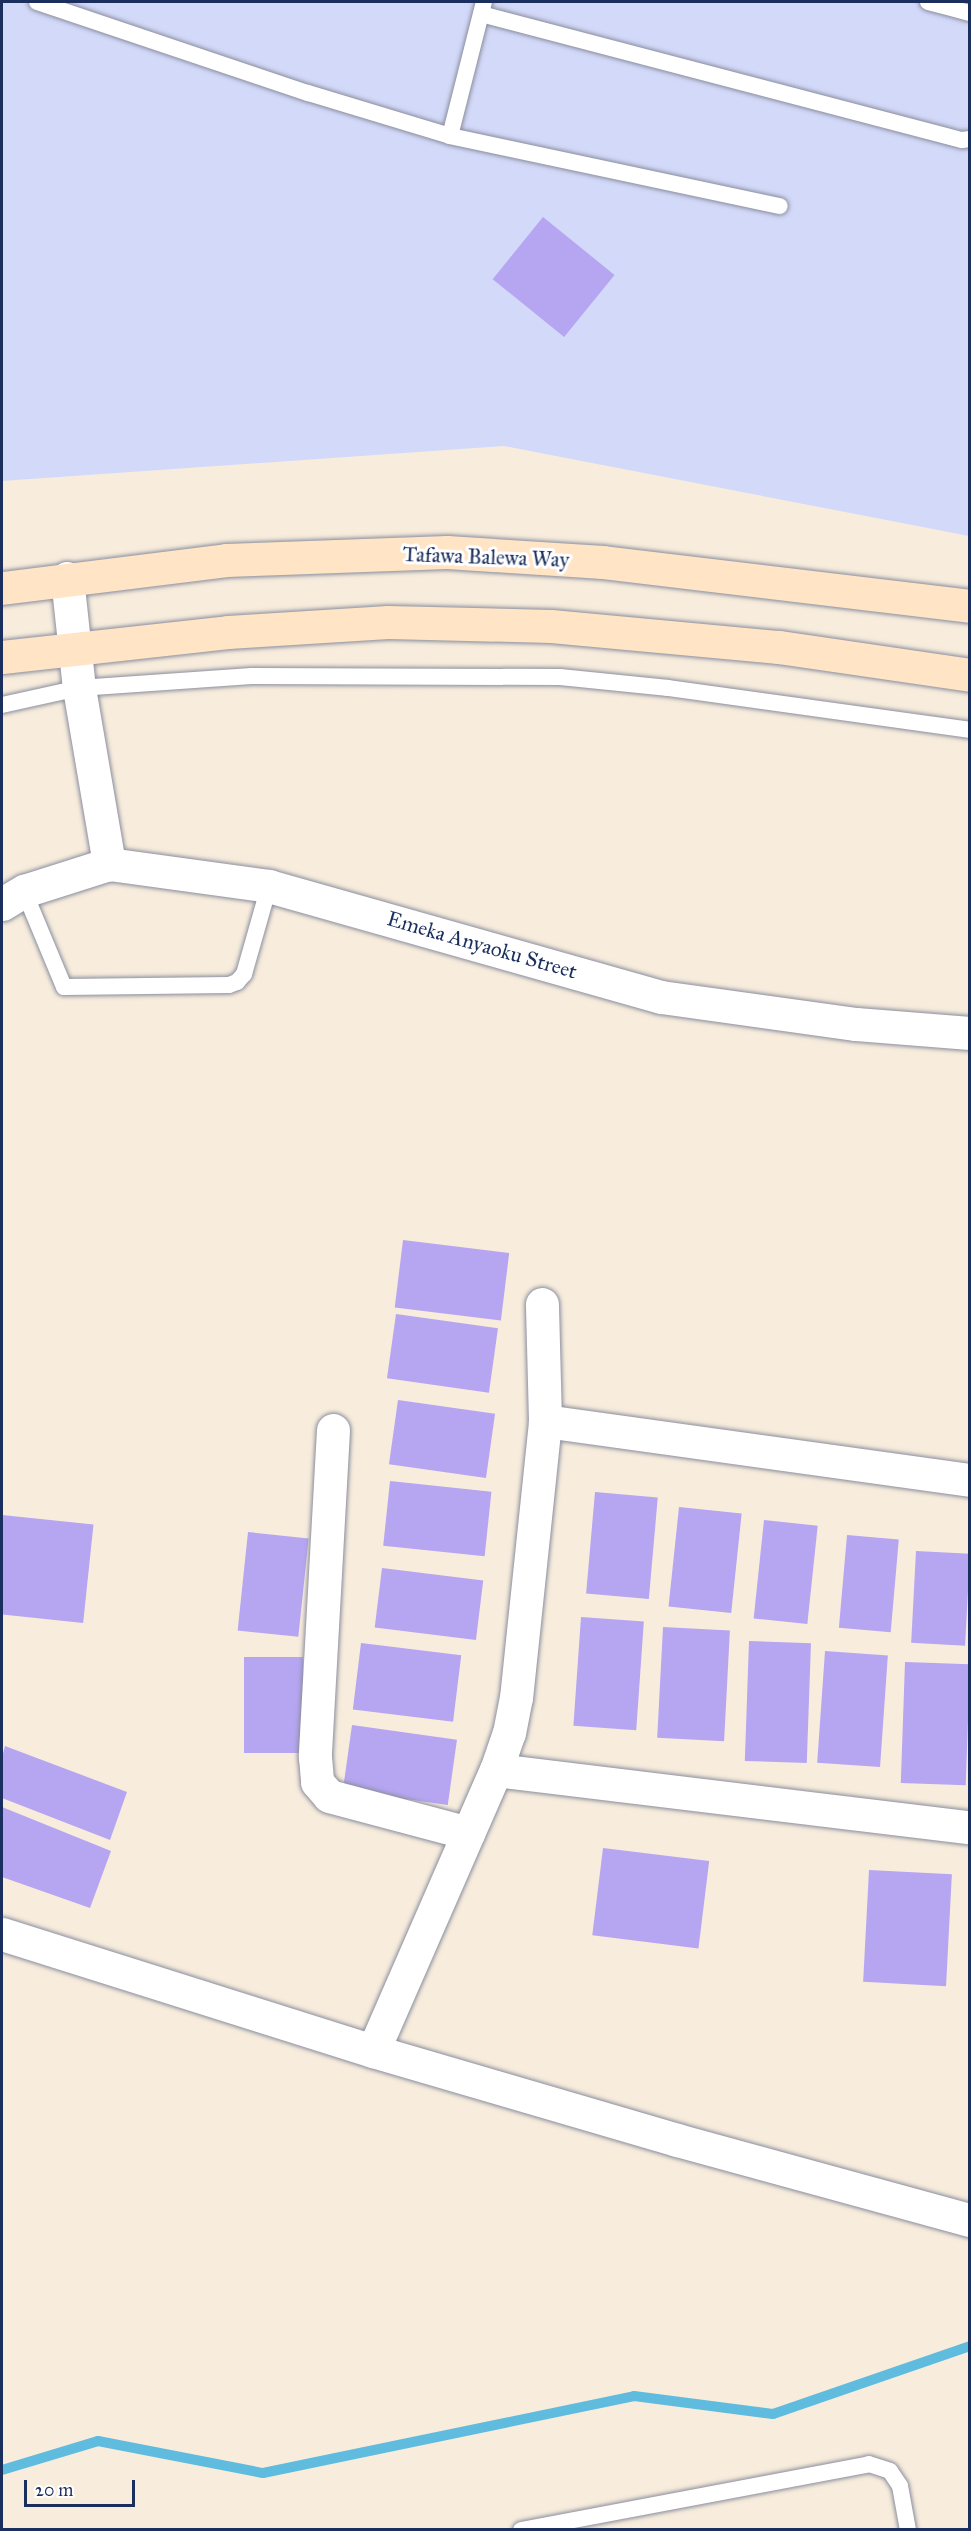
<!DOCTYPE html>
<html>
<head>
<meta charset="utf-8">
<style>
  body { margin:0 }
  #map { position:relative; width:971px; height:2531px; overflow:hidden; background:#f8eddd; font-family:"IM FELL Great Primer",serif }
  div>[style] { position:absolute }
  .built>* { inset:0; background:#d3d9f9 }
  .stream>* { height:10px; margin:-5px; padding:0 5px; transform-origin:5px; border-radius:5px; background:#60bcde }
  .building>* { inset:0; background:#b6a5f1; transform-origin:0 0 }
  .roads { filter:drop-shadow(0 0 2px #8a8e9e) drop-shadow(0 0 2px #8a8e9e) }
  .service>* { height:16px; margin:-8px; padding:0 8px; transform-origin:8px; border-radius:8px; background:#fff }
  .minor>* { height:33px; margin:-16.5px; padding:0 16.5px; transform-origin:16.5px; border-radius:16.5px; background:#fff }
  .secondary>* { height:33px; margin:-16.5px; padding:0 16.5px; transform-origin:16.5px; border-radius:16.5px; background:#ffe4c6 }
  span { translate:-50% -50%; white-space:nowrap; text-align:center; line-height:1.15; -webkit-text-stroke:6px #fff; paint-order:stroke }
  .street-label { font-size:21px; color:#1b2f5e }
  .frame { position:absolute; inset:0; border:3px solid #1b2f5e; pointer-events:none }
  .scale { position:absolute; left:24px; top:2480px; width:111px; height:27px; box-sizing:border-box; border:3px solid #1b2f5e; border-top:0; padding-left:8px; font-size:18px; line-height:21px; white-space:nowrap; color:#1b2f5e; -webkit-text-stroke:4px #fff; paint-order:stroke }
</style>
</head>
<body>
<div id="map">
  <div class="built">
    <div style="clip-path:polygon(2px 2px,969px 2px,969px 536px,504px 446px,2px 481px)"></div>
  </div>
  <div class="stream">
    <div style="left:2px;top:2470px;width:100px;rotate:-16.8deg"></div>
    <div style="left:98px;top:2441px;width:168px;rotate:11deg"></div>
    <div style="left:263px;top:2473px;width:379px;rotate:-11.7deg"></div>
    <div style="left:634px;top:2396px;width:140px;rotate:7.4deg"></div>
    <div style="left:773px;top:2414px;width:208px;rotate:-19deg"></div>
  </div>
  <div class="building">
    <div style="left:543px;top:217px;width:92px;height:80px;rotate:39deg"></div>
    <div style="left:403px;top:1240px;width:107px;height:68px;rotate:7deg"></div>
    <div style="left:396px;top:1314px;width:103px;height:65px;rotate:8deg"></div>
    <div style="left:398px;top:1400px;width:98px;height:65px;rotate:8deg"></div>
    <div style="left:390px;top:1481px;width:102px;height:65px;rotate:6deg"></div>
    <div style="left:595px;top:1492px;width:63px;height:102px;rotate:5deg"></div>
    <div style="left:679px;top:1507px;width:63px;height:100px;rotate:6deg"></div>
    <div style="left:2px;top:1515px;width:92px;height:99px;rotate:6deg"></div>
    <div style="left:764px;top:1520px;width:54px;height:99px;rotate:6deg"></div>
    <div style="left:248px;top:1532px;width:61px;height:99px;rotate:6deg"></div>
    <div style="left:847px;top:1535px;width:52px;height:93px;rotate:5deg"></div>
    <div style="left:916px;top:1551px;width:54px;height:92px;rotate:3deg"></div>
    <div style="left:382px;top:1568px;width:102px;height:60px;rotate:7deg"></div>
    <div style="left:581px;top:1617px;width:63px;height:109px;rotate:4deg"></div>
    <div style="left:663px;top:1627px;width:67px;height:111px;rotate:3deg"></div>
    <div style="left:749px;top:1641px;width:62px;height:120px;rotate:2deg"></div>
    <div style="left:361px;top:1643px;width:101px;height:67px;rotate:7deg"></div>
    <div style="left:825px;top:1651px;width:63px;height:112px;rotate:4deg"></div>
    <div style="left:244px;top:1657px;width:59px;height:96px"></div>
    <div style="left:905px;top:1662px;width:65px;height:121px;rotate:2deg"></div>
    <div style="left:352px;top:1725px;width:106px;height:66px;rotate:8deg"></div>
    <div style="clip-path:polygon(5px 1746px,127px 1792px,110px 1840px,2px 1798px,2px 1757px)"></div>
    <div style="clip-path:polygon(2px 1807px,111px 1851px,90px 1908px,2px 1877px)"></div>
    <div style="left:603px;top:1848px;width:107px;height:88px;rotate:7deg"></div>
    <div style="left:869px;top:1870px;width:83px;height:112px;rotate:3deg"></div>
  </div>
  <div class="roads">
    <div class="service">
      <div style="left:37px;top:2px;width:286px;rotate:18.6deg"></div>
      <div style="left:308px;top:93px;width:148px;rotate:16.8deg"></div>
      <div style="left:450px;top:136px;width:337px;rotate:12deg"></div>
      <div style="left:928px;top:2px;width:43px;rotate:14.7deg"></div>
      <div style="left:481px;top:14px;width:497px;rotate:14.7deg"></div>
      <div style="left:962px;top:140px;width:8px;rotate:-7deg"></div>
      <div style="left:450px;top:136px;width:138px;rotate:-75.8deg"></div>
      <div style="left:2px;top:705px;width:79px;rotate:-12.4deg"></div>
      <div style="left:79px;top:688px;width:173px;rotate:-4deg"></div>
      <div style="left:252px;top:676px;width:308px;rotate:0.2deg"></div>
      <div style="left:560px;top:677px;width:109px;rotate:5.8deg"></div>
      <div style="left:668px;top:688px;width:305px;rotate:7.9deg"></div>
      <div style="left:24px;top:891px;width:104px;rotate:67.4deg"></div>
      <div style="left:64px;top:987px;width:165px;rotate:-0.7deg"></div>
      <div style="left:229px;top:985px;width:9px;rotate:-21deg"></div>
      <div style="left:237px;top:982px;width:11px;rotate:-49deg"></div>
      <div style="left:244px;top:974px;width:91px;rotate:-74.1deg"></div>
      <div style="left:521px;top:2530px;width:354px;rotate:-10.7deg"></div>
      <div style="left:869px;top:2464px;width:22px;rotate:18deg"></div>
      <div style="left:890px;top:2471px;width:18px;rotate:56deg"></div>
      <div style="left:900px;top:2486px;width:45px;rotate:79.7deg"></div>
    </div>
    <div class="minor">
      <div style="left:67px;top:578px;width:111px;rotate:83.8deg"></div>
      <div style="left:79px;top:688px;width:179px;rotate:80.3deg"></div>
      <div style="left:2px;top:904px;width:26px;rotate:-31deg"></div>
      <div style="left:24px;top:891px;width:89px;rotate:-17.6deg"></div>
      <div style="left:109px;top:864px;width:162px;rotate:7.8deg"></div>
      <div style="left:269px;top:886px;width:407px;rotate:15.8deg"></div>
      <div style="left:661px;top:997px;width:197px;rotate:7.9deg"></div>
      <div style="left:856px;top:1024px;width:114px;rotate:4.5deg"></div>
      <div style="left:545px;top:1421px;width:429px;rotate:7.9deg"></div>
      <div style="left:333px;top:1430px;width:327px;rotate:93.2deg"></div>
      <div style="left:315px;top:1757px;width:25px;rotate:85deg"></div>
      <div style="left:317px;top:1782px;width:18px;rotate:49deg"></div>
      <div style="left:329px;top:1796px;width:144px;rotate:14.9deg"></div>
      <div style="left:496px;top:1770px;width:477px;rotate:6.9deg"></div>
      <div style="left:2px;top:1934px;width:389px;rotate:17.5deg"></div>
      <div style="left:373px;top:2051px;width:317px;rotate:16.3deg"></div>
      <div style="left:677px;top:2140px;width:304px;rotate:15.3deg"></div>
      <div style="left:373px;top:2051px;width:307px;rotate:-66.4deg"></div>
      <div style="left:496px;top:1770px;width:39px;rotate:-71deg"></div>
      <div style="left:509px;top:1733px;width:36px;rotate:-79deg"></div>
      <div style="left:516px;top:1698px;width:279px;rotate:-84deg"></div>
      <div style="left:545px;top:1421px;width:117px;rotate:-91.5deg"></div>
    </div>
    <div class="secondary">
      <div style="left:2px;top:588px;width:226px;rotate:-7.1deg"></div>
      <div style="left:226px;top:560px;width:221px;rotate:-2.1deg"></div>
      <div style="left:447px;top:552px;width:156px;rotate:3.7deg"></div>
      <div style="left:603px;top:562px;width:370px;rotate:6.8deg"></div>
      <div style="left:2px;top:657px;width:227px;rotate:-6.3deg"></div>
      <div style="left:228px;top:632px;width:160px;rotate:-3.6deg"></div>
      <div style="left:388px;top:622px;width:163px;rotate:1.4deg"></div>
      <div style="left:551px;top:626px;width:229px;rotate:5.3deg"></div>
      <div style="left:779px;top:647px;width:193px;rotate:8.3deg"></div>
    </div>
  </div>
  <div class="street-label">
    <span style="left:486px;top:557px;rotate:2deg">Tafawa Balewa Way</span>
    <span style="left:482px;top:945px;rotate:16deg">Emeka Anyaoku Street</span>
  </div>
  <div class="frame"></div>
  <div class="scale">20 m</div>
</div>
</body>
</html>
